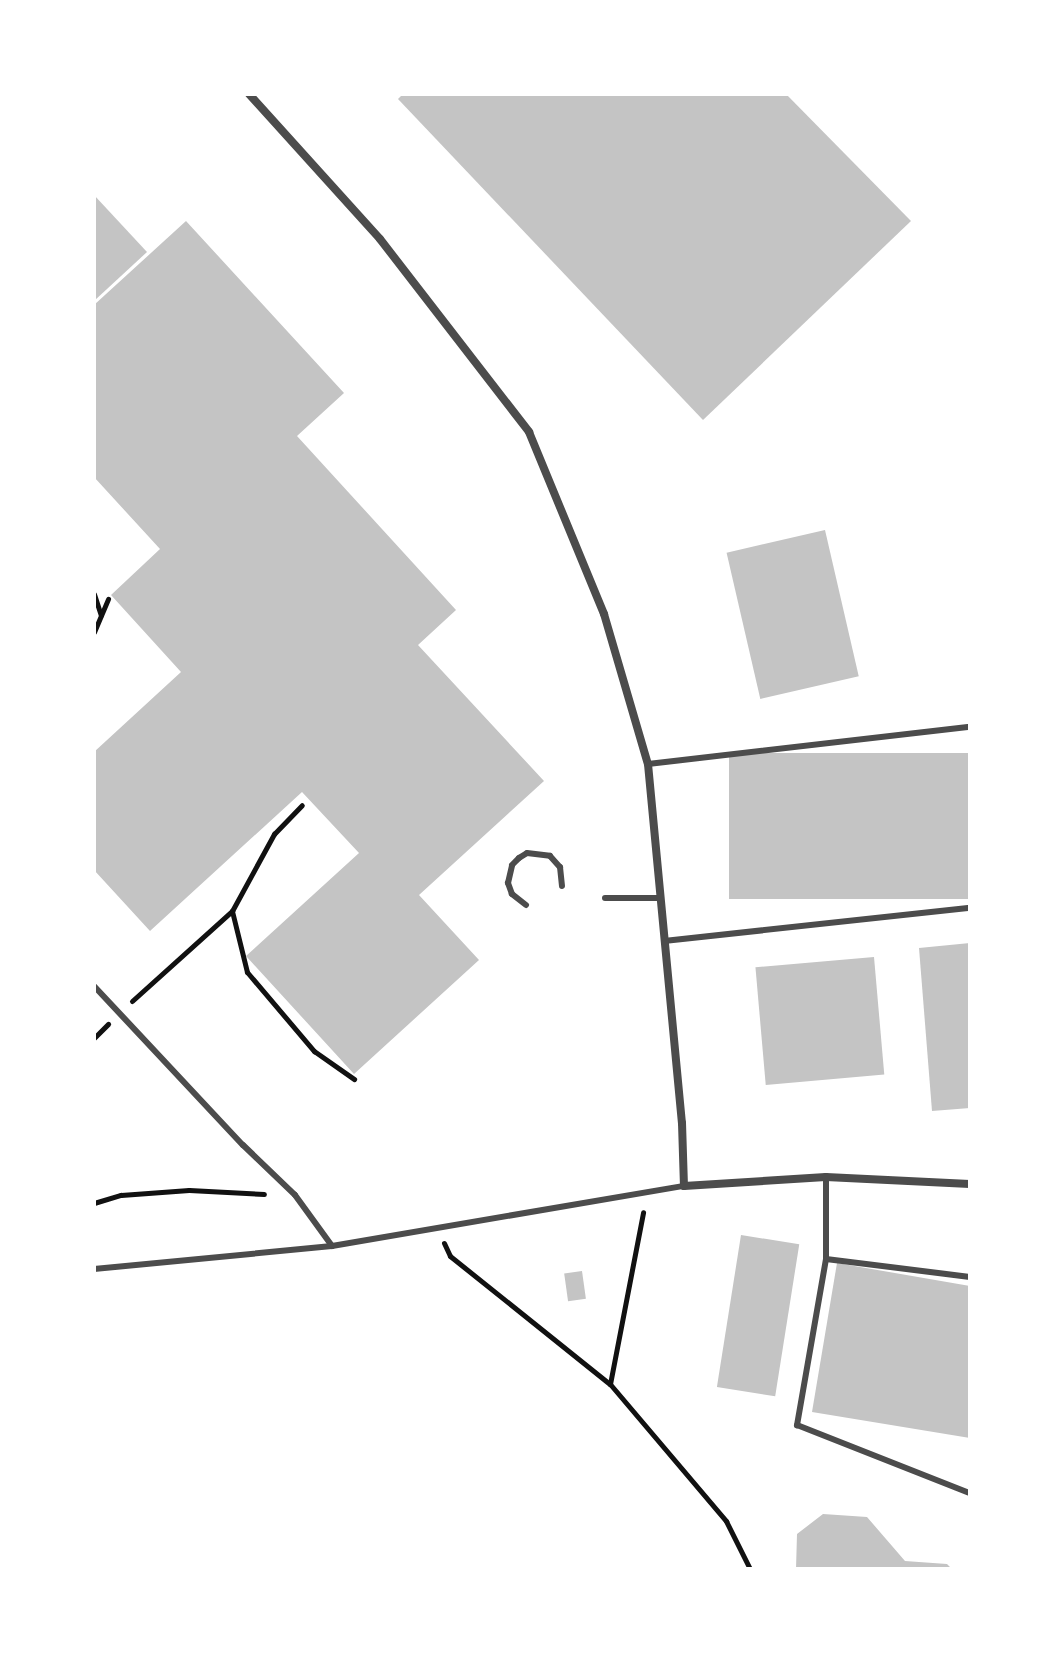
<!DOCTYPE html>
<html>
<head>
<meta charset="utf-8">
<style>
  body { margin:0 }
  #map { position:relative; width:1064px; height:1663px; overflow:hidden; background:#fff; font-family:Commissioner,sans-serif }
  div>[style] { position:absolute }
  .building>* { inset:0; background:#c4c4c4; transform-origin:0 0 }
  .path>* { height:5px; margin:-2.5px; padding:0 2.5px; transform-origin:2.5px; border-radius:2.5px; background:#111 }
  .service>* { height:6px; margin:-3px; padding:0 3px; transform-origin:3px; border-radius:3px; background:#4c4c4c }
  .minor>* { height:8px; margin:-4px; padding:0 4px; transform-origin:4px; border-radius:4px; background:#4c4c4c }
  span { translate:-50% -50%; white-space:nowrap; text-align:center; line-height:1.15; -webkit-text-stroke:8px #fff; paint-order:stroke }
  .frame { position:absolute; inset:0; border:96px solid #fff; pointer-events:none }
</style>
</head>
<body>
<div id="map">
  <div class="building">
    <div style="clip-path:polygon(403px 94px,786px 94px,911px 221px,703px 420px,398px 99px)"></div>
    <div style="clip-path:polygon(94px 195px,147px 252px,94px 301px)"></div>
    <div style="clip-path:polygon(186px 221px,344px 393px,297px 436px,456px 610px,418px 645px,544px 781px,419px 895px,479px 960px,354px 1074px,246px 956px,359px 853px,302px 792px,150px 931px,94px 870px,94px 752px,181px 672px,111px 595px,160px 549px,94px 477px,94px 305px)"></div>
    <div style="left:825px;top:530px;width:150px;height:101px;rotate:77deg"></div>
    <div style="left:970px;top:753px;width:146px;height:241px;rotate:90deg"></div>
    <div style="clip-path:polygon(970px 943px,970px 1108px,932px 1111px,919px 948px)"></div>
    <div style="left:874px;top:957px;width:118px;height:119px;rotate:85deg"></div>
    <div style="left:741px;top:1235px;width:59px;height:154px;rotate:9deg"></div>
    <div style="clip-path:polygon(837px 1263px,970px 1286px,970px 1438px,812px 1412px)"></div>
    <div style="left:582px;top:1271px;width:28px;height:18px;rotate:82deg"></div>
    <div style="clip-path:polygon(823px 1514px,867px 1517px,905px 1561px,947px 1564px,952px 1569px,796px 1569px,797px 1534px)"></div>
  </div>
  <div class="path">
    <div style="left:94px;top:594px;width:22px;rotate:72deg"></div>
    <div style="left:94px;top:632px;width:36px;rotate:-67deg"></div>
    <div style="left:232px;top:911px;width:63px;rotate:76.2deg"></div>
    <div style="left:247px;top:972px;width:104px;rotate:49.7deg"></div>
    <div style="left:314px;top:1051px;width:49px;rotate:35deg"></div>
    <div style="left:132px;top:1001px;width:135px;rotate:-42deg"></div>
    <div style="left:232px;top:911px;width:88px;rotate:-61.4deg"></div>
    <div style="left:274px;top:834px;width:40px;rotate:-46deg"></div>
    <div style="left:94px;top:1038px;width:20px;rotate:-45deg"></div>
    <div style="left:94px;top:1203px;width:28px;rotate:-17deg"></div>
    <div style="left:121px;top:1195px;width:68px;rotate:-4.2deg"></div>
    <div style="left:189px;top:1190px;width:75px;rotate:3.1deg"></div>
    <div style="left:444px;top:1243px;width:14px;rotate:65deg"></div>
    <div style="left:450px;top:1256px;width:205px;rotate:38.7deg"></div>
    <div style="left:610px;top:1384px;width:180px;rotate:49.7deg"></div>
    <div style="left:726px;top:1521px;width:54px;rotate:63.4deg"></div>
    <div style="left:610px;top:1384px;width:175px;rotate:-79.1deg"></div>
  </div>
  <div class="service">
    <div style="left:648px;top:764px;width:324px;rotate:-6.6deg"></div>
    <div style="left:605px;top:898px;width:54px"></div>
    <div style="left:526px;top:905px;width:18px;rotate:-142deg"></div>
    <div style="left:512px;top:894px;width:12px;rotate:-110deg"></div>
    <div style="left:508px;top:883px;width:18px;rotate:-77deg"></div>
    <div style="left:512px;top:865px;width:10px;rotate:-45deg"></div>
    <div style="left:519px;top:858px;width:9px;rotate:-32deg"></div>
    <div style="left:527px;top:853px;width:23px;rotate:7deg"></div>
    <div style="left:550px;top:856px;width:15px;rotate:48deg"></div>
    <div style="left:560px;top:867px;width:19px;rotate:84deg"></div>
    <div style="left:664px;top:941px;width:308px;rotate:-6.2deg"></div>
    <div style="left:94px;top:986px;width:218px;rotate:46.9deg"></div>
    <div style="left:243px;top:1145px;width:72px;rotate:43.9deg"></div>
    <div style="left:295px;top:1195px;width:63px;rotate:54deg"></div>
    <div style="left:826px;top:1177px;width:82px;rotate:90deg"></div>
    <div style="left:826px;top:1259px;width:169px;rotate:99.9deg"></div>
    <div style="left:797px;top:1425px;width:186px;rotate:21.5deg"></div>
    <div style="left:826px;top:1259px;width:145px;rotate:7.1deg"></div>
    <div style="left:94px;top:1269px;width:239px;rotate:-5.5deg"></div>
    <div style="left:332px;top:1246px;width:357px;rotate:-9.7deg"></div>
  </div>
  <div class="minor">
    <div style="left:249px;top:94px;width:195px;rotate:47.9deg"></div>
    <div style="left:380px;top:239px;width:244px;rotate:52.3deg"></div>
    <div style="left:529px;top:432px;width:197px;rotate:67.6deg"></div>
    <div style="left:604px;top:614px;width:156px;rotate:73.7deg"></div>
    <div style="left:648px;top:764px;width:361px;rotate:84.6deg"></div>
    <div style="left:682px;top:1123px;width:63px;rotate:88.2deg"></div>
    <div style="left:684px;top:1186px;width:142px;rotate:-3.6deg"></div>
    <div style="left:826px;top:1177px;width:144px;rotate:2.8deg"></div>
  </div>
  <div class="frame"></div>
</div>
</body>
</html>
